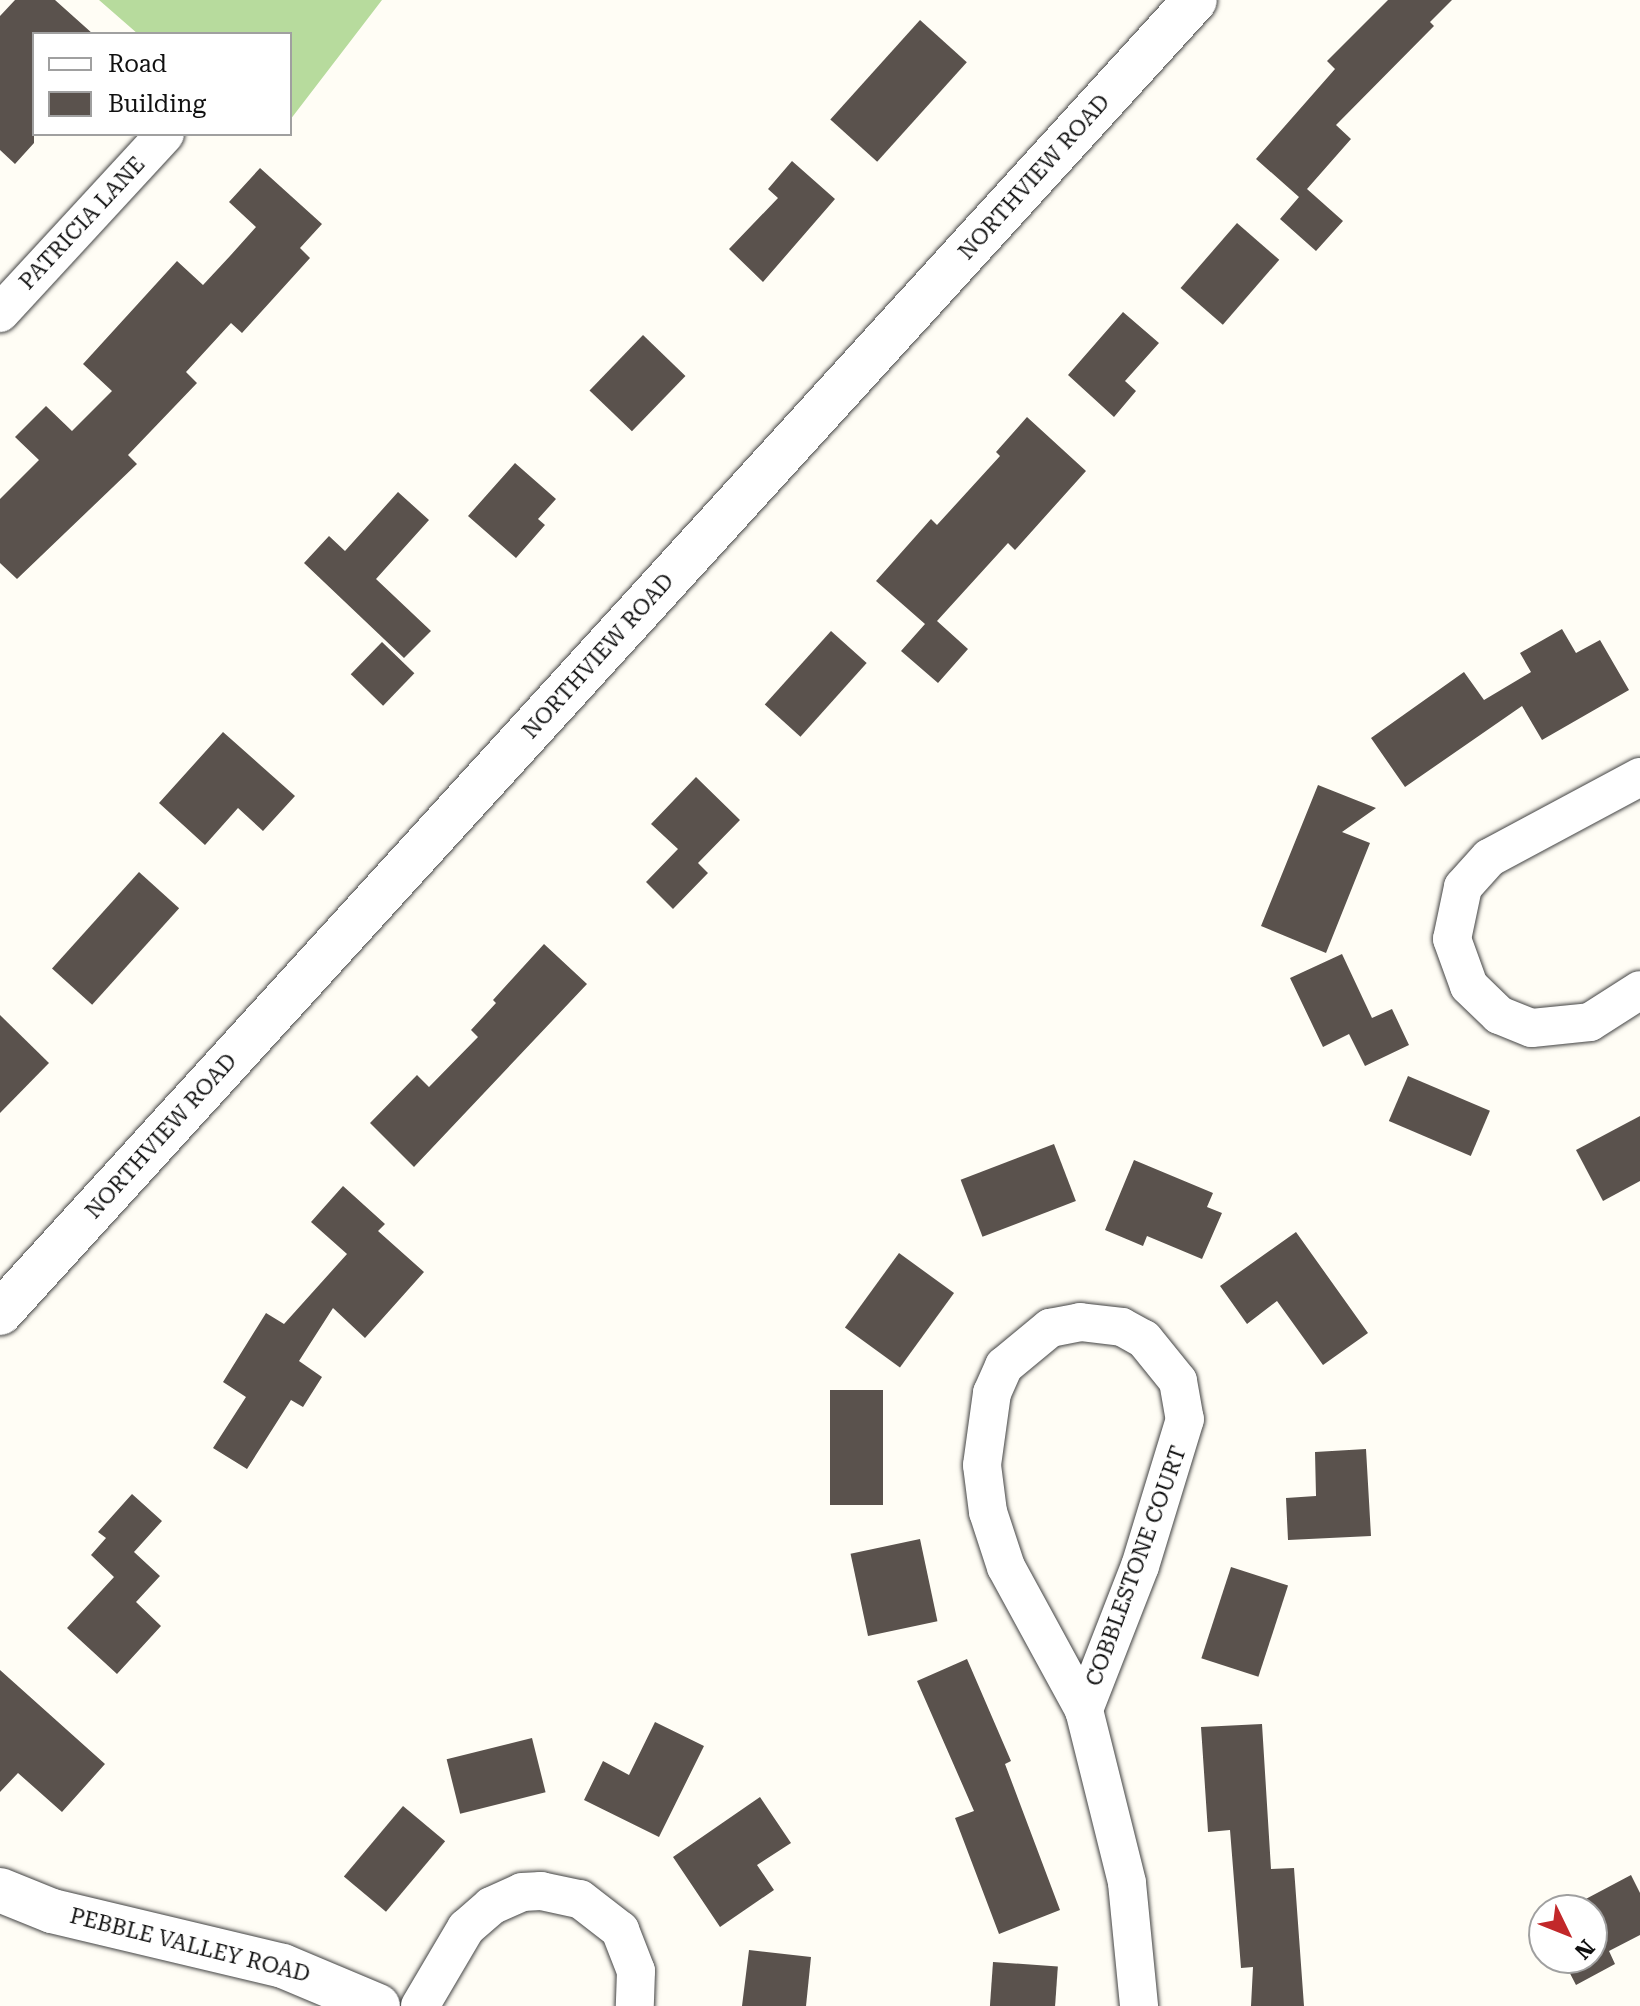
<!DOCTYPE html>
<html>
<head>
<meta charset="utf-8">
<style>
  body { margin:0 }
  #map { position:relative; width:1640px; height:2006px; overflow:hidden; background:#fffdf5; font-family:"Roboto Serif",serif }
  div>[style] { position:absolute }
  .forest>* { inset:0; background:#b7db9d }
  .building>* { inset:0; background:#5a524d; transform-origin:0 0 }
  .roads { filter:drop-shadow(0 0 2px #444) drop-shadow(0 0 2px #444) }
  .minor>* { height:38px; margin:-19px; padding:0 19px; transform-origin:19px; border-radius:19px; background:#fff }
  .tertiary>* { height:44px; margin:-22px; padding:0 22px; transform-origin:22px; border-radius:22px; background:#fff }
  span { translate:-50% -50%; white-space:nowrap; text-align:center; line-height:1.15; -webkit-text-stroke:8px #fff; paint-order:stroke }
  .street-label { font-size:22px; color:#111 }
  .legend { position:absolute; left:32px; top:32px; width:260px; height:104px; box-sizing:border-box; background:#fff; border:2px solid #a0a0a0; margin:0; padding:10px 14px; list-style:none; font-size:24px; color:#111 }
  .legend li { display:flex; align-items:center; gap:16px; height:40px }
  .legend b { width:40px; border:2px solid #a0a0a0 }
  .north { position:absolute; left:1528px; top:1894px; width:80px; height:80px; box-sizing:border-box; background:#fff; border:2px solid #a0a0a0; border-radius:50%; rotate:133deg; font-size:22px; font-weight:700; line-height:32px; text-align:center; color:#111 }
  .north::after { content:''; display:block; margin:auto; width:28px; height:36px; background:#c2282a; clip-path:polygon(50% 0,100% 100%,50% 72%,0 100%) }
</style>
</head>
<body>
<div id="map">
  <div class="forest">
    <div style="clip-path:polygon(99px 0,382px 0,290px 120px,290px 34px,138px 34px)"></div>
  </div>
  <div class="building">
    <div style="clip-path:polygon(15px 0,55px 0,93px 34px,34px 34px,34px 143px,15px 164px,0 150px,0 16px)"></div>
    <div style="clip-path:polygon(1388px 0,1452px 0,1430px 22px,1434px 26px,1336px 125px,1351px 139px,1307px 189px,1343px 221px,1316px 251px,1280px 219px,1299px 197px,1256px 159px,1335px 69px,1327px 61px)"></div>
    <div style="left:920px;top:20px;width:63px;height:134px;rotate:42deg"></div>
    <div style="clip-path:polygon(792px 161px,835px 199px,763px 282px,729px 249px,778px 198px,768px 189px)"></div>
    <div style="clip-path:polygon(260px 168px,322px 224px,300px 248px,310px 258px,242px 333px,231px 323px,186px 372px,197px 383px,128px 455px,137px 464px,17px 579px,0 563px,0 499px,39px 460px,15px 437px,46px 406px,72px 431px,112px 391px,83px 364px,177px 261px,203px 285px,230px 256px,256px 227px,229px 202px)"></div>
    <div style="left:1237px;top:223px;width:56px;height:86px;rotate:41deg"></div>
    <div style="clip-path:polygon(1123px 312px,1159px 343px,1125px 381px,1136px 391px,1114px 417px,1068px 375px)"></div>
    <div style="left:643px;top:335px;width:59px;height:77px;rotate:44deg"></div>
    <div style="clip-path:polygon(1027px 417px,1086px 471px,1015px 550px,1008px 543px,937px 621px,968px 649px,938px 683px,901px 651px,925px 624px,876px 581px,931px 519px,937px 525px,1000px 456px,996px 452px)"></div>
    <div style="clip-path:polygon(515px 463px,556px 499px,538px 519px,545px 525px,516px 558px,468px 516px)"></div>
    <div style="clip-path:polygon(398px 492px,429px 520px,376px 579px,431px 631px,404px 658px,304px 563px,329px 536px,345px 551px)"></div>
    <div style="clip-path:polygon(1562px 629px,1576px 653px,1600px 640px,1629px 690px,1542px 740px,1522px 706px,1405px 787px,1371px 738px,1464px 672px,1484px 700px,1531px 672px,1520px 653px)"></div>
    <div style="left:831px;top:631px;width:48px;height:99px;rotate:42deg"></div>
    <div style="left:382px;top:642px;width:45px;height:45px;rotate:44deg"></div>
    <div style="clip-path:polygon(223px 732px,295px 796px,263px 831px,238px 808px,205px 845px,159px 803px)"></div>
    <div style="clip-path:polygon(696px 777px,740px 820px,698px 863px,708px 873px,673px 909px,646px 882px,678px 849px,651px 824px)"></div>
    <div style="clip-path:polygon(1318px 785px,1376px 808px,1342px 832px,1370px 843px,1326px 953px,1261px 926px)"></div>
    <div style="left:139px;top:872px;width:54px;height:130px;rotate:42deg"></div>
    <div style="clip-path:polygon(544px 944px,587px 984px,414px 1167px,370px 1123px,417px 1075px,429px 1087px,478px 1037px,471px 1030px,496px 1003px,493px 1000px)"></div>
    <div style="clip-path:polygon(1342px 954px,1372px 1018px,1392px 1009px,1409px 1045px,1365px 1066px,1349px 1034px,1323px 1047px,1290px 978px)"></div>
    <div style="clip-path:polygon(0 1015px,49px 1063px,0 1113px)"></div>
    <div style="left:1408px;top:1076px;width:89px;height:49px;rotate:23deg"></div>
    <div style="clip-path:polygon(1640px 1116px,1640px 1181px,1603px 1201px,1576px 1150px)"></div>
    <div style="left:1054px;top:1144px;width:61px;height:100px;rotate:69deg"></div>
    <div style="clip-path:polygon(1134px 1160px,1213px 1193px,1207px 1207px,1222px 1213px,1202px 1259px,1147px 1236px,1143px 1246px,1105px 1230px)"></div>
    <div style="clip-path:polygon(343px 1186px,385px 1224px,378px 1231px,424px 1272px,365px 1338px,333px 1308px,299px 1361px,322px 1377px,303px 1407px,291px 1400px,247px 1469px,213px 1448px,246px 1397px,223px 1382px,266px 1313px,284px 1324px,347px 1254px,311px 1222px)"></div>
    <div style="clip-path:polygon(1296px 1232px,1368px 1333px,1323px 1365px,1277px 1301px,1247px 1324px,1220px 1286px)"></div>
    <div style="left:899px;top:1253px;width:68px;height:92px;rotate:36deg"></div>
    <div style="left:830px;top:1390px;width:53px;height:115px"></div>
    <div style="clip-path:polygon(1366px 1449px,1371px 1536px,1288px 1540px,1286px 1498px,1316px 1496px,1315px 1452px)"></div>
    <div style="clip-path:polygon(132px 1494px,162px 1521px,134px 1552px,160px 1576px,136px 1602px,161px 1626px,117px 1674px,67px 1628px,114px 1577px,91px 1555px,106px 1538px,98px 1532px)"></div>
    <div style="left:920px;top:1539px;width:84px;height:71px;rotate:78deg"></div>
    <div style="left:1231px;top:1567px;width:60px;height:96px;rotate:18deg"></div>
    <div style="clip-path:polygon(967px 1659px,1011px 1761px,1005px 1764px,1060px 1910px,999px 1934px,955px 1818px,974px 1811px,917px 1681px)"></div>
    <div style="clip-path:polygon(0 1670px,105px 1764px,62px 1812px,18px 1773px,0 1792px)"></div>
    <div style="clip-path:polygon(655px 1722px,704px 1746px,659px 1837px,584px 1800px,603px 1761px,629px 1775px)"></div>
    <div style="clip-path:polygon(1262px 1724px,1271px 1869px,1294px 1868px,1304px 2006px,1251px 2006px,1253px 1967px,1241px 1968px,1230px 1830px,1208px 1832px,1201px 1727px)"></div>
    <div style="left:532px;top:1738px;width:56px;height:88px;rotate:76deg"></div>
    <div style="clip-path:polygon(760px 1797px,791px 1843px,757px 1865px,774px 1890px,720px 1927px,673px 1857px)"></div>
    <div style="left:403px;top:1806px;width:55px;height:92px;rotate:40deg"></div>
    <div style="clip-path:polygon(1631px 1875px,1640px 1893px,1640px 1935px,1609px 1951px,1615px 1964px,1576px 1985px,1562px 1958px,1592px 1958px,1592px 1910px,1565px 1910px)"></div>
    <div style="clip-path:polygon(749px 1950px,811px 1957px,806px 2006px,742px 2006px)"></div>
    <div style="left:993px;top:1962px;width:65px;height:44px;rotate:4deg"></div>
  </div>
  <div class="roads">
    <div class="minor">
      <div style="left:0;top:313px;width:243px;rotate:-47.3deg"></div>
      <div style="left:1640px;top:777px;width:171px;rotate:151.8deg"></div>
      <div style="left:1489px;top:858px;width:39px;rotate:132deg"></div>
      <div style="left:1463px;top:887px;width:53px;rotate:101.9deg"></div>
      <div style="left:1452px;top:939px;width:50px;rotate:70.1deg"></div>
      <div style="left:1469px;top:986px;width:42px;rotate:44deg"></div>
      <div style="left:1499px;top:1015px;width:35px;rotate:22deg"></div>
      <div style="left:1532px;top:1028px;width:58px;rotate:-5.9deg"></div>
      <div style="left:1590px;top:1022px;width:59px;rotate:-32.6deg"></div>
      <div style="left:1080px;top:1322px;width:42px;rotate:6.8deg"></div>
      <div style="left:1122px;top:1327px;width:25px;rotate:29deg"></div>
      <div style="left:1144px;top:1339px;width:54px;rotate:51deg"></div>
      <div style="left:1178px;top:1381px;width:39px;rotate:80deg"></div>
      <div style="left:1185px;top:1419px;width:154px;rotate:107deg"></div>
      <div style="left:1140px;top:1566px;width:155px;rotate:111.3deg"></div>
      <div style="left:1084px;top:1710px;width:163px;rotate:-118.6deg"></div>
      <div style="left:1006px;top:1567px;width:58px;rotate:-108.1deg"></div>
      <div style="left:988px;top:1512px;width:47px;rotate:-97.3deg"></div>
      <div style="left:982px;top:1465px;width:73px;rotate:-82.1deg"></div>
      <div style="left:992px;top:1393px;width:30px;rotate:-66deg"></div>
      <div style="left:1004px;top:1366px;width:60px;rotate:-39.6deg"></div>
      <div style="left:1050px;top:1328px;width:31px;rotate:-11deg"></div>
      <div style="left:1084px;top:1710px;width:178px;rotate:76deg"></div>
      <div style="left:1127px;top:1883px;width:124px;rotate:84.4deg"></div>
      <div style="left:420px;top:2006px;width:91px;rotate:-59.5deg"></div>
      <div style="left:466px;top:1928px;width:33px;rotate:-41deg"></div>
      <div style="left:491px;top:1906px;width:34px;rotate:-24deg"></div>
      <div style="left:522px;top:1892px;width:19px;rotate:-3deg"></div>
      <div style="left:541px;top:1891px;width:40px;rotate:12deg"></div>
      <div style="left:580px;top:1899px;width:51px;rotate:37.8deg"></div>
      <div style="left:620px;top:1930px;width:44px;rotate:68.7deg"></div>
      <div style="left:636px;top:1971px;width:35px;rotate:92deg"></div>
    </div>
    <div class="tertiary">
      <div style="left:0;top:1313px;width:1775px;rotate:-47.69deg"></div>
      <div style="left:0;top:1890px;width:56px;rotate:22deg"></div>
      <div style="left:52px;top:1911px;width:237px;rotate:13.4deg"></div>
      <div style="left:283px;top:1966px;width:103px;rotate:22.8deg"></div>
    </div>
  </div>
  <div class="street-label">
    <span style="left:1034px;top:177px;rotate:-48deg">NORTHVIEW ROAD</span>
    <span style="left:82px;top:223px;rotate:-47deg">PATRICIA LANE</span>
    <span style="left:598px;top:656px;rotate:-48deg">NORTHVIEW ROAD</span>
    <span style="left:161px;top:1136px;rotate:-48deg">NORTHVIEW ROAD</span>
    <span style="left:1136px;top:1566px;rotate:-70deg">COBBLESTONE COURT</span>
    <span style="left:190px;top:1945px;rotate:14deg">PEBBLE VALLEY ROAD</span>
  </div>
  <ul class="legend">
  <li><b style="height:10px;background:#fff"></b>Road</li>
  <li><b style="height:22px;background:#5a524d"></b>Building</li>
  </ul>
  <div class="north">N</div>
</div>
</body>
</html>
